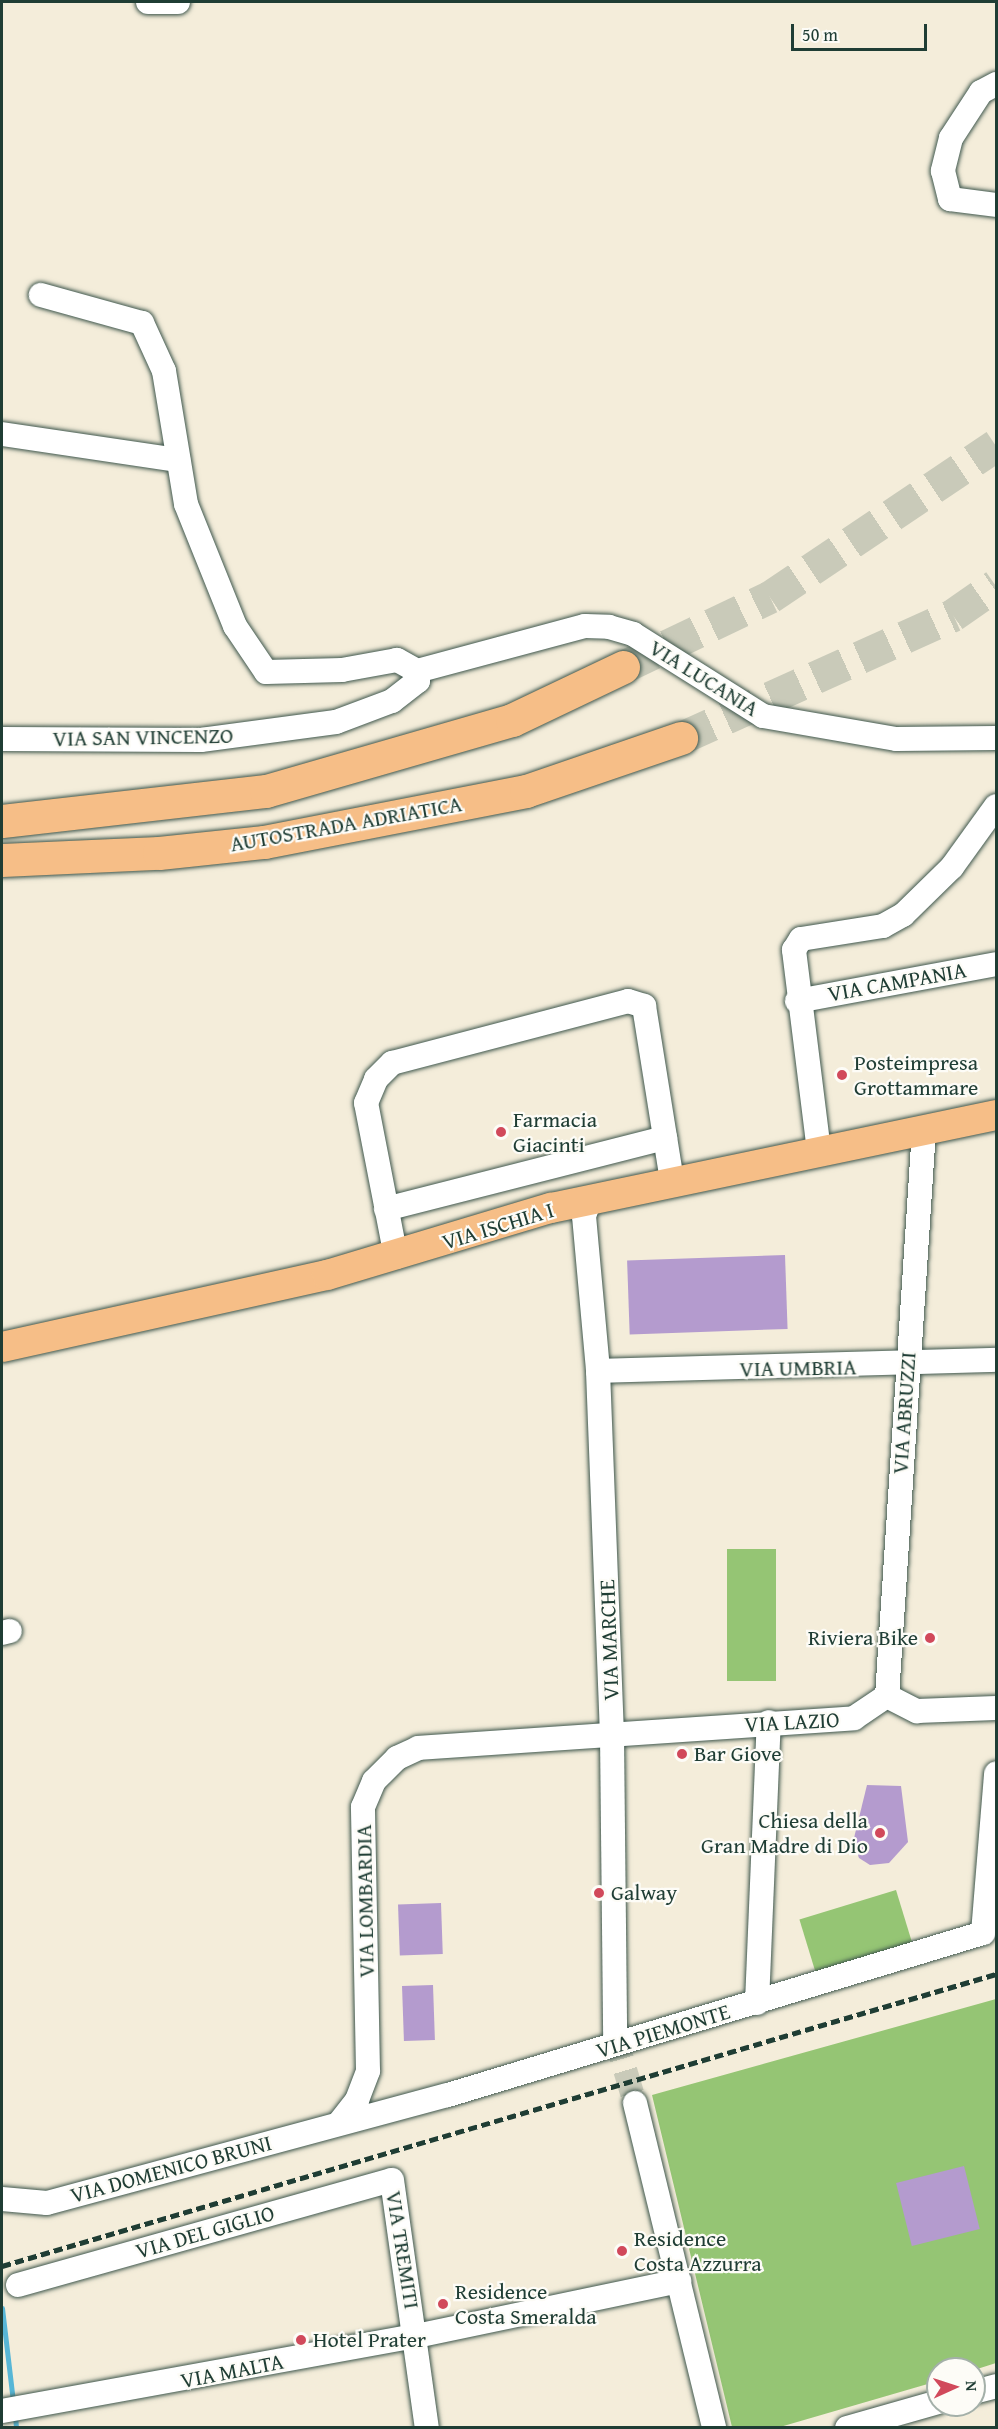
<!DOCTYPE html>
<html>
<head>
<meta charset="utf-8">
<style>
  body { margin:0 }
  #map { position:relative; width:998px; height:2429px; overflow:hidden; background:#f4edda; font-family:"Gentium Book Plus",serif }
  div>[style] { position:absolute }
  .green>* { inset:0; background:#95c574; transform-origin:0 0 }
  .stream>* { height:5px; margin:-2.5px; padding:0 2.5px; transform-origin:2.5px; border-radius:2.5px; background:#57b6d6 }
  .building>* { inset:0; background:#b49bce; transform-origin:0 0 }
  .minor-tunnel>* { height:24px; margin-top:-12px; transform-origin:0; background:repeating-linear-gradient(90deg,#c9cab9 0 24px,transparent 0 36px) }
  .highway-tunnel>* { height:33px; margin-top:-16.5px; transform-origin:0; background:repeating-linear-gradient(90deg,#c9cab9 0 33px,transparent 0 49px) }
  .roads { filter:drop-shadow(0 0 2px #3f574d) drop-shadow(0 0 2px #3f574d) }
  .minor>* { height:24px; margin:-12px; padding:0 12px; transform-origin:12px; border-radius:12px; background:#fff }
  .major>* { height:30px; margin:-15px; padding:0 15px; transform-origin:15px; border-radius:15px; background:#f6be87 }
  .highway>* { height:33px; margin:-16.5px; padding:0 16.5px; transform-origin:16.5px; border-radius:16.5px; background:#f6be87 }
  .rail>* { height:4.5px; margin-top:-2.25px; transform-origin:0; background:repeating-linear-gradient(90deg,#1f3d34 0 9px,transparent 0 13.5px) }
  .dots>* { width:16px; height:16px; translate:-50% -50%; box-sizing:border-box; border:3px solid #fdfcf7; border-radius:50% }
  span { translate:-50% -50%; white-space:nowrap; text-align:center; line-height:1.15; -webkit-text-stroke:4.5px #fdfcf7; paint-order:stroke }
  .street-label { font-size:22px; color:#1f3d34 }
  .poi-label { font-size:22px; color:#1f3d34 }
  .left { translate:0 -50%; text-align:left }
  .right { translate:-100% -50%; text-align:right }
  .frame { position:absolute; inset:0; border:3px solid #1f3d34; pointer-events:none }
  .north { position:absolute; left:926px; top:2357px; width:60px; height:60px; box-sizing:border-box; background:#fdfcf7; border:2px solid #a4b0a9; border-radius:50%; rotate:87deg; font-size:16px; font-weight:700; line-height:24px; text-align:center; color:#1f3d34 }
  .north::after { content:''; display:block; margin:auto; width:21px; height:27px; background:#d1495b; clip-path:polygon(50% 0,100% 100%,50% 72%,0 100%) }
  .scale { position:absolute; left:791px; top:24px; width:136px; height:27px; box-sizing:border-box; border:3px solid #1f3d34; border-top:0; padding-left:8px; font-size:18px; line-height:21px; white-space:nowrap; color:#1f3d34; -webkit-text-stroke:4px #fdfcf7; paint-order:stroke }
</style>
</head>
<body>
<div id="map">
  <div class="green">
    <div style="left:727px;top:1549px;width:49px;height:132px"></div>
    <div style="left:896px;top:1890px;width:57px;height:101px;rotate:73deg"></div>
    <div style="clip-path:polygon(996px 1999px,996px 2363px,974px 2370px,938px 2369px,938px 2381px,780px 2427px,732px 2427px,652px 2095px)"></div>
  </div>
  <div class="stream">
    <div style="left:2px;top:2308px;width:95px;rotate:83.3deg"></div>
    <div style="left:15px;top:2414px;width:14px;rotate:86deg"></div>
  </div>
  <div class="building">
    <div style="left:785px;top:1255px;width:74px;height:158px;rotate:88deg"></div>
    <div style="clip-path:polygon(867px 1785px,901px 1786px,908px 1842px,889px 1863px,870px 1865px,859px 1858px,853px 1842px)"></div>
    <div style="left:441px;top:1903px;width:51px;height:43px;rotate:88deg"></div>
    <div style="left:433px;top:1985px;width:55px;height:31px;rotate:88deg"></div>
    <div style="left:964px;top:2166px;width:65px;height:70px;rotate:76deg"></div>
  </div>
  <div class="minor-tunnel">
    <div style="left:615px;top:2036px;width:70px;rotate:73.4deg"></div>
  </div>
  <div class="highway-tunnel">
    <div style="left:623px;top:667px;width:163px;rotate:-25.5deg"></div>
    <div style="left:770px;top:597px;width:272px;rotate:-33.9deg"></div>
    <div style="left:681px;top:738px;width:299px;rotate:-24.3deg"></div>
    <div style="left:953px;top:615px;width:52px;rotate:-34.9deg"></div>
  </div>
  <div class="roads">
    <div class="minor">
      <div style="left:148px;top:2px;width:30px"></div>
      <div style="left:996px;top:84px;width:17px;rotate:152deg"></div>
      <div style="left:981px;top:92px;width:55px;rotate:123.1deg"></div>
      <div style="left:951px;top:138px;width:34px;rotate:104deg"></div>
      <div style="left:943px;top:171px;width:29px;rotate:76deg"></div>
      <div style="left:950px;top:199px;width:46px;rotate:7.4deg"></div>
      <div style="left:2px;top:434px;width:178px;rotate:8.4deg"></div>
      <div style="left:417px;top:671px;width:174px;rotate:-15deg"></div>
      <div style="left:585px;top:626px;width:24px;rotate:2deg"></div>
      <div style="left:609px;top:627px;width:25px;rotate:16deg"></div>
      <div style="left:633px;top:634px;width:154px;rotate:32.2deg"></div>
      <div style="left:763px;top:716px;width:135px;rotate:9.8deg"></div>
      <div style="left:896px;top:739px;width:100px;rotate:-0.6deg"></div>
      <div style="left:2px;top:739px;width:199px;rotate:0.3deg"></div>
      <div style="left:201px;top:740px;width:136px;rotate:-7.6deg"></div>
      <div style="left:336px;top:722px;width:60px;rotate:-20.6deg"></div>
      <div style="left:392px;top:701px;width:33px;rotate:-38deg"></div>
      <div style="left:418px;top:681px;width:10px;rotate:-96deg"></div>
      <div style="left:417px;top:671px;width:23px;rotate:-151deg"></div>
      <div style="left:397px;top:660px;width:56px;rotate:169.7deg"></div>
      <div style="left:342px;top:670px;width:76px;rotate:178.5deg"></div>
      <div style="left:266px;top:672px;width:55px;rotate:-124deg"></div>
      <div style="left:235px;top:626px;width:131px;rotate:-111.9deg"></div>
      <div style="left:186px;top:504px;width:135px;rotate:-99.4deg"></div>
      <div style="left:164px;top:371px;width:53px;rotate:-114.6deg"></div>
      <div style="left:142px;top:323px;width:105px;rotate:-164.5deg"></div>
      <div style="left:797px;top:1001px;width:202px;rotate:-10.5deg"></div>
      <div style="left:819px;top:1151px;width:203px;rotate:-97.1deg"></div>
      <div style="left:794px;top:950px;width:13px;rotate:-58deg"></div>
      <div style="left:801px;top:939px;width:83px;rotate:-9deg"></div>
      <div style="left:883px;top:926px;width:23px;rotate:-29deg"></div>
      <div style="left:903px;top:915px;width:69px;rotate:-44.4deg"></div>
      <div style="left:952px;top:867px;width:75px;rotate:-54.2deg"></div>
      <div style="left:590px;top:1200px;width:17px;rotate:111deg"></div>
      <div style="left:584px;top:1216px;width:156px;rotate:84.8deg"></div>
      <div style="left:598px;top:1371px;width:364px;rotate:87.8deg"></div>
      <div style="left:612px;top:1735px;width:301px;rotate:89.4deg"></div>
      <div style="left:386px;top:1209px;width:288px;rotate:-14.3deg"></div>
      <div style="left:396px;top:1257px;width:157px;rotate:-101deg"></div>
      <div style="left:366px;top:1103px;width:26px;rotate:-67deg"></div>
      <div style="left:376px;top:1079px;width:23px;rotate:-45deg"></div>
      <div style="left:392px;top:1063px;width:244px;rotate:-14.7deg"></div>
      <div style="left:628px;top:1001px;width:17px;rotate:17deg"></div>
      <div style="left:644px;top:1006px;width:176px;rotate:80.9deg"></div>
      <div style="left:598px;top:1371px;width:398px;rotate:-1.6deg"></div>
      <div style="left:2px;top:1633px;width:8px;rotate:-14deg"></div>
      <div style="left:887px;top:1696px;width:567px;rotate:-86.26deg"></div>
      <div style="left:757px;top:2003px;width:281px;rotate:-87.6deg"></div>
      <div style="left:635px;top:2103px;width:334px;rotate:76.3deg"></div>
      <div style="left:340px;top:2122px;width:28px;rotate:-52deg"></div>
      <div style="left:357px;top:2100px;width:31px;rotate:-69deg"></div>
      <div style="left:368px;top:2071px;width:264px;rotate:-91.1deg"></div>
      <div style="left:363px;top:1807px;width:28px;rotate:-67deg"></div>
      <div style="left:374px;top:1781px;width:33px;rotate:-45deg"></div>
      <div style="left:397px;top:1758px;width:23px;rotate:-25deg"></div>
      <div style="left:418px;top:1748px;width:437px;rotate:-3.9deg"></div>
      <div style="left:854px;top:1718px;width:40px;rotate:-34deg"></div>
      <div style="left:887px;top:1696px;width:34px;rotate:27deg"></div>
      <div style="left:917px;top:1711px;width:79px;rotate:-2.2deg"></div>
      <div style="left:2px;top:2199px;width:45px;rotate:5.1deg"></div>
      <div style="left:47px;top:2203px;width:415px;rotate:-15.1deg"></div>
      <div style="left:448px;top:2095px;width:559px;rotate:-16.85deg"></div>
      <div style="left:983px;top:1933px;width:160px;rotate:-85.3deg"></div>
      <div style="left:18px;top:2285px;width:388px;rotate:-15.7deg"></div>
      <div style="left:392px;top:2180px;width:250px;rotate:82deg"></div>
      <div style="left:974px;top:2392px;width:23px;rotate:-15deg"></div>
      <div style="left:2px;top:2411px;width:421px;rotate:-10.3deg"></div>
      <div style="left:416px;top:2336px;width:269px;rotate:-11.8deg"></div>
      <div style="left:847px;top:2428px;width:95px;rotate:-15.9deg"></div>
    </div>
    <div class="major">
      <div style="left:2px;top:1347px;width:333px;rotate:-12.5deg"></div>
      <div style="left:327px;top:1275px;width:234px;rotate:-16.7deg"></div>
      <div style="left:551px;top:1208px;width:455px;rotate:-11.8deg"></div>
    </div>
    <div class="highway">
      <div style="left:2px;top:821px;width:266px;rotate:-6.5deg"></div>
      <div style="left:266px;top:791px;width:256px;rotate:-16.1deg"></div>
      <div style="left:512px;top:720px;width:123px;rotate:-25.5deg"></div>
      <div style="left:2px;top:860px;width:157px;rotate:-2.6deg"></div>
      <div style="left:159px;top:853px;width:106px;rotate:-6deg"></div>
      <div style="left:264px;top:842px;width:267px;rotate:-11deg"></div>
      <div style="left:526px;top:791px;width:164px;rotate:-18.9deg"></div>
    </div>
  </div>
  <div class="rail">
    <div style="left:2px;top:2266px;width:1036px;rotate:-16.37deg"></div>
  </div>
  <div class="dots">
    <div style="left:842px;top:1075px;background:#d1495b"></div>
    <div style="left:501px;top:1132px;background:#d1495b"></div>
    <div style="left:930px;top:1638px;background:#d1495b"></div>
    <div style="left:682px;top:1754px;background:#d1495b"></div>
    <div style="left:880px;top:1833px;background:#d1495b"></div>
    <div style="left:599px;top:1893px;background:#d1495b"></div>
    <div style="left:622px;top:2251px;background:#d1495b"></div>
    <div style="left:443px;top:2304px;background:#d1495b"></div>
    <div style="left:301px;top:2340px;background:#d1495b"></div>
  </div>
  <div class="street-label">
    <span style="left:704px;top:678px;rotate:32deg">VIA LUCANIA</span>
    <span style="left:143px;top:737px;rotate:-1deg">VIA SAN VINCENZO</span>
    <span style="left:346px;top:824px;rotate:-10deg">AUTOSTRADA ADRIATICA</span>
    <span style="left:897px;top:982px;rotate:-10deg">VIA CAMPANIA</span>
    <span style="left:498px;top:1226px;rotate:-17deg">VIA ISCHIA I</span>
    <span style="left:798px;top:1368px;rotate:-1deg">VIA UMBRIA</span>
    <span style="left:904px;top:1413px;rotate:-86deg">VIA ABRUZZI</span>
    <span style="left:609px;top:1640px;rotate:-92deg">VIA MARCHE</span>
    <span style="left:792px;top:1722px;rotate:-3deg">VIA LAZIO</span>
    <span style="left:365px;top:1901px;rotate:-91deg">VIA LOMBARDIA</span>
    <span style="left:663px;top:2031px;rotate:-17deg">VIA PIEMONTE</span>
    <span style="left:171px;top:2169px;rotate:-15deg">VIA DOMENICO BRUNI</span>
    <span style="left:205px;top:2232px;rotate:-16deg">VIA DEL GIGLIO</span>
    <span style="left:403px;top:2250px;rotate:81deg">VIA TREMITI</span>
    <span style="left:232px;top:2371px;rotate:-11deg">VIA MALTA</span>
  </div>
  <div class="poi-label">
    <span class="left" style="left:854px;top:1075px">Posteimpresa<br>Grottammare</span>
    <span class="left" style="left:513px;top:1132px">Farmacia<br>Giacinti</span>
    <span class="right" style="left:918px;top:1638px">Riviera Bike</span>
    <span class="left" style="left:694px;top:1754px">Bar Giove</span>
    <span class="right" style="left:868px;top:1833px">Chiesa della<br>Gran Madre di Dio</span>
    <span class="left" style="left:611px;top:1893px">Galway</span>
    <span class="left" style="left:634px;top:2251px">Residence<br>Costa Azzurra</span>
    <span class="left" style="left:455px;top:2304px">Residence<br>Costa Smeralda</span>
    <span class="left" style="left:313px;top:2340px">Hotel Prater</span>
  </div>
  <div class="frame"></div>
  <div class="north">N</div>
  <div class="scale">50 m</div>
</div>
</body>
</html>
